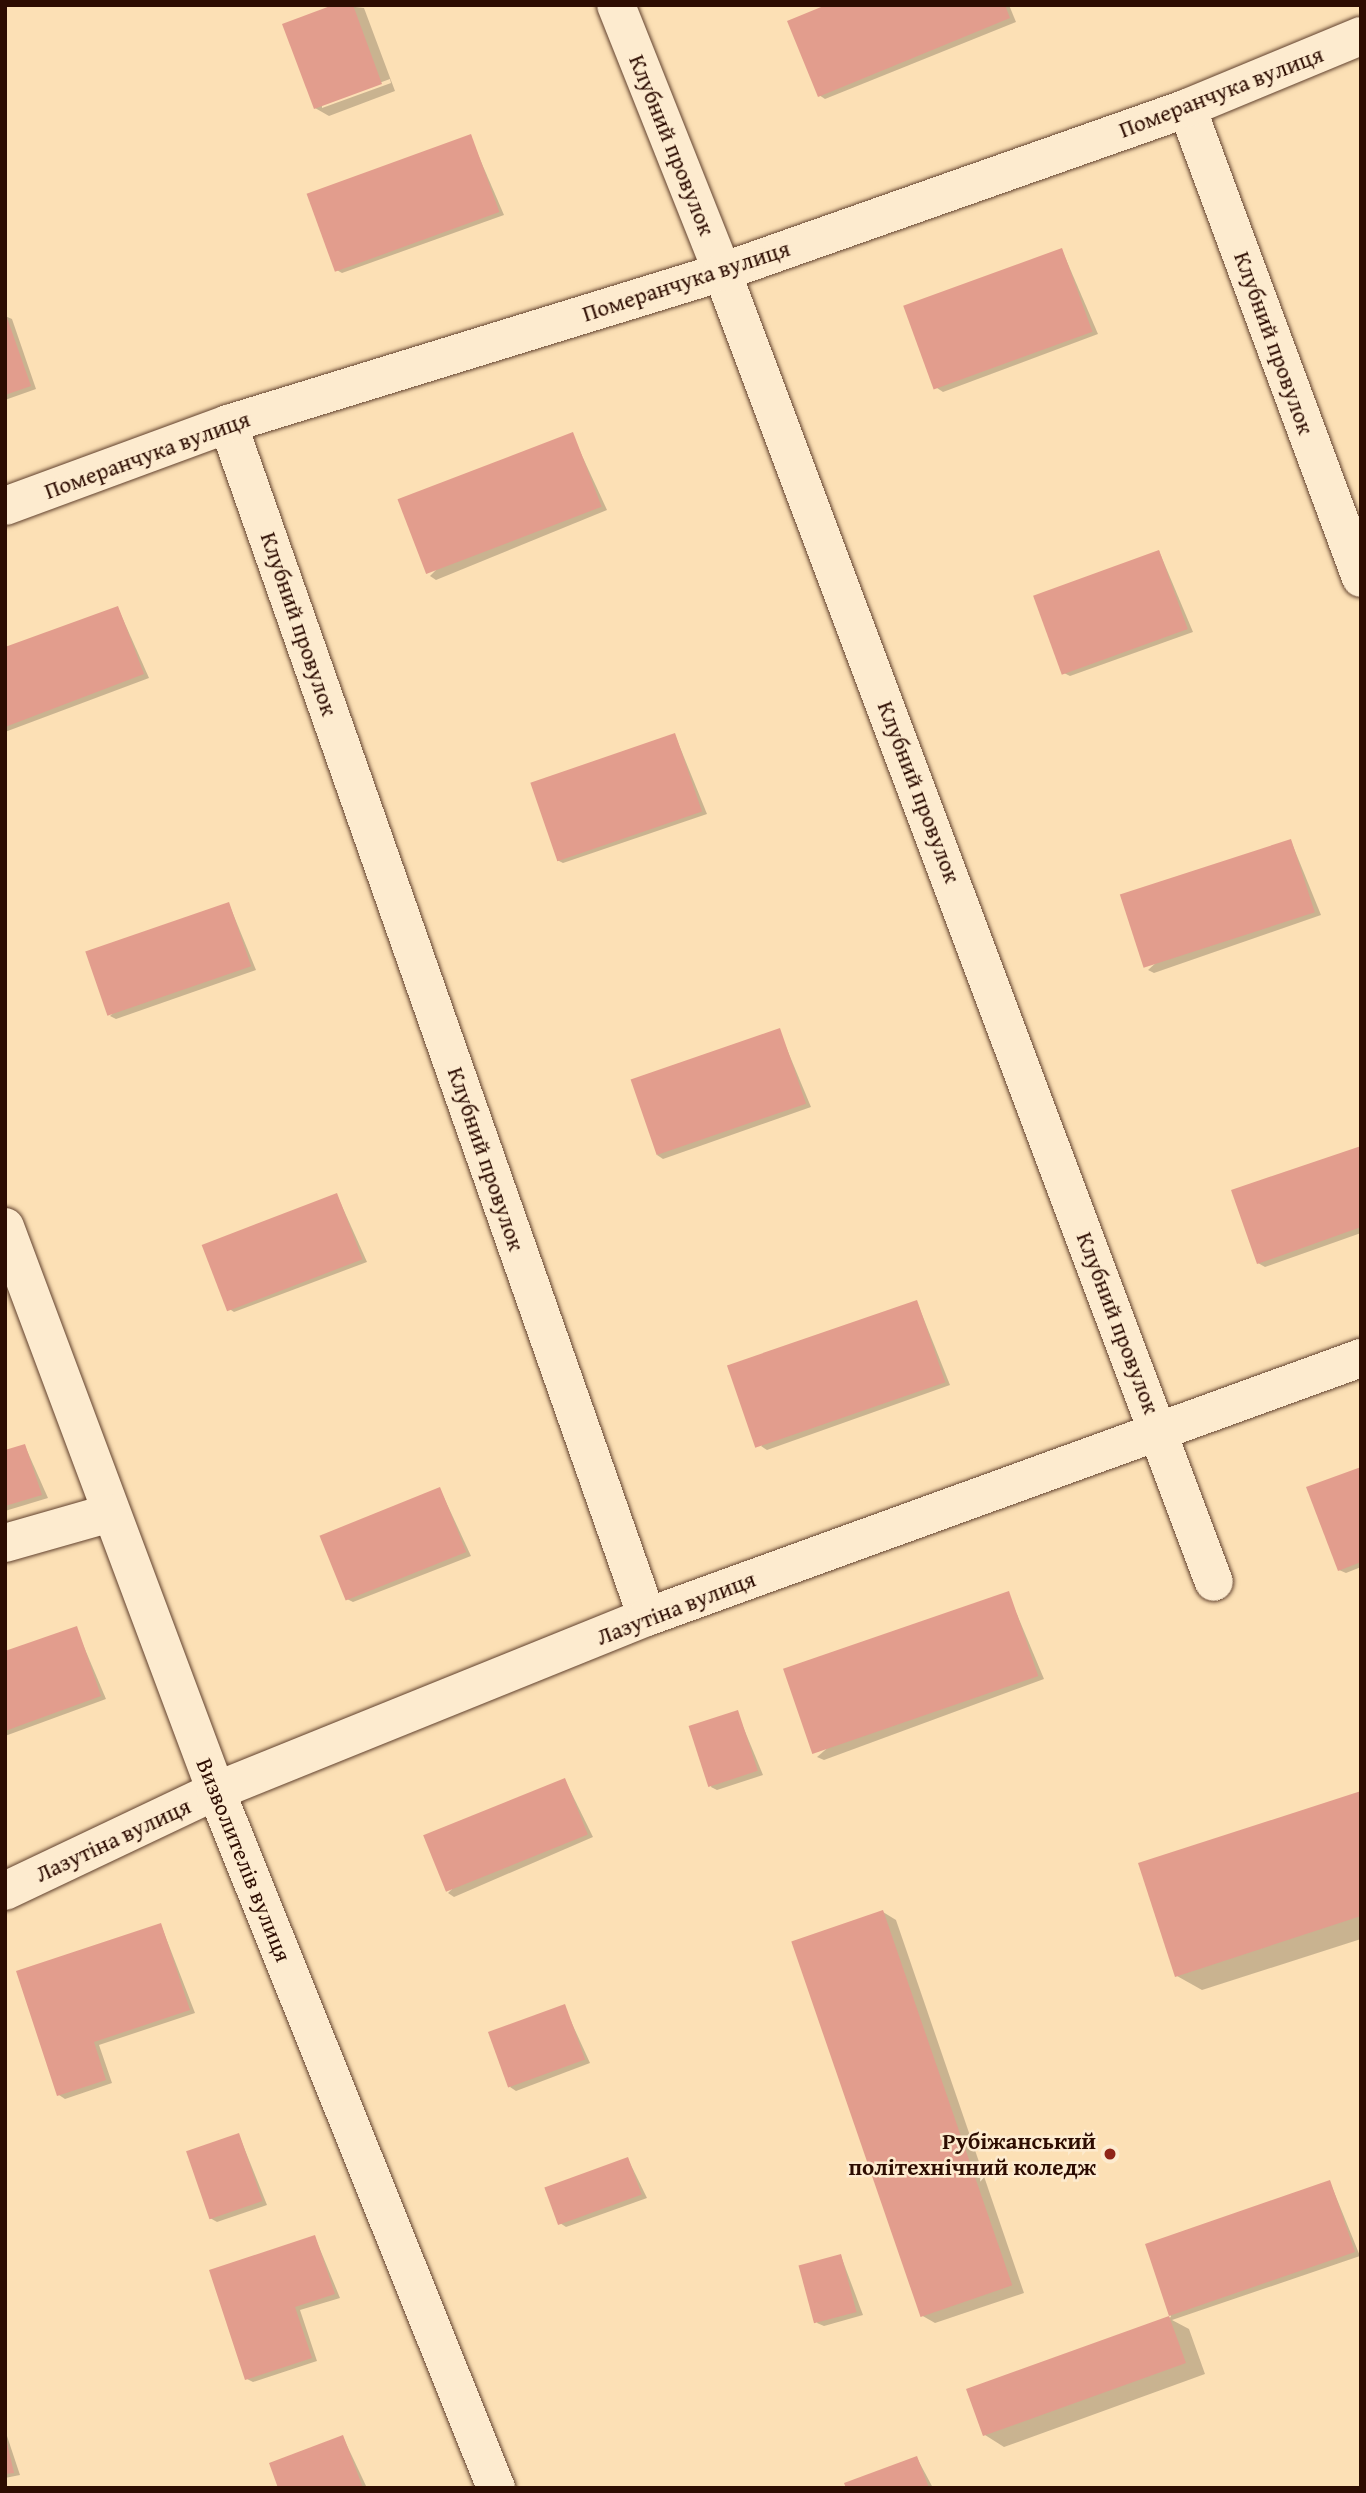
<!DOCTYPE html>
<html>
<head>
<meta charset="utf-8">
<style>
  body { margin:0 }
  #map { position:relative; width:1366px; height:2493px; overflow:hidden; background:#fce0b5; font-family:"Gentium Book Plus",serif }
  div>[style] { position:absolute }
  .shadow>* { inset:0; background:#0003 }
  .building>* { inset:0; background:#e29d8d; transform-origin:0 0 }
  .roads { filter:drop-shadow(0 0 2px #61412e) drop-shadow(0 0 2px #61412e) }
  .minor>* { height:38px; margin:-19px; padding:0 19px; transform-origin:19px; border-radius:19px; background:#fdebcf }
  .dots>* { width:19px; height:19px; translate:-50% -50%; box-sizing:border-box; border:4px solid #fdebcf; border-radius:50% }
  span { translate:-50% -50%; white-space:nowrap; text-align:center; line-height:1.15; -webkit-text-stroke:5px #fdebcf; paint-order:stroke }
  .street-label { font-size:23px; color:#2d0c01 }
  .poi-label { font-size:23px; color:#2d0c01; font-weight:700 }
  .right { translate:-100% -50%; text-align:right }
  .frame { position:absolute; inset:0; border:7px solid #2d0c01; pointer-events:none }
</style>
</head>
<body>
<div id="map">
  <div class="shadow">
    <div style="clip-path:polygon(evenodd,338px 5px,364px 8px,395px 91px,329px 116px,315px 108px,338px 5px,390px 79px,391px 83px,322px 108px,322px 104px,390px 79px)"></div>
    <div style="clip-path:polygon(831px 5px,1009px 5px,1016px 22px,825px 99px,819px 95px)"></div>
    <div style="clip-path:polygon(470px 136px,504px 215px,342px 273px,335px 269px)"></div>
    <div style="clip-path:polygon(1062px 250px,1098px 334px,943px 392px,937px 388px)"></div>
    <div style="clip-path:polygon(5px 316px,12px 319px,36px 389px,5px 400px)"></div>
    <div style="clip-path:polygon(572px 434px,607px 510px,436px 580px,430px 576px)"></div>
    <div style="clip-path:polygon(1159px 551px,1193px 632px,1070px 676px,1064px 673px)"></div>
    <div style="clip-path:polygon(118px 608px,149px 678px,5px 732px,5px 649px)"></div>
    <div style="clip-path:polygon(675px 735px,707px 814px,563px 863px,557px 860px)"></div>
    <div style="clip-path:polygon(1291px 841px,1321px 915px,1154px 973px,1148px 970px)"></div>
    <div style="clip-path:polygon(229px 904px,256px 970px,116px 1019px,110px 1016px)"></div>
    <div style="clip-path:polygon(779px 1030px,811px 1107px,663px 1159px,657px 1155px)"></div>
    <div style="clip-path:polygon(1361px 1148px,1361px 1233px,1265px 1267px,1258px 1263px)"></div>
    <div style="clip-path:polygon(337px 1195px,367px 1262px,234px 1312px,228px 1308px)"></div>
    <div style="clip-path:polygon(917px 1302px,950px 1385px,767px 1450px,761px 1446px)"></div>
    <div style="clip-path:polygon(25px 1446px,48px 1498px,5px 1511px,5px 1452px)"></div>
    <div style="clip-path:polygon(1361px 1469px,1361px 1567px,1346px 1573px,1339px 1570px)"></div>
    <div style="clip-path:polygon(440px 1489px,471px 1556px,353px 1602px,347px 1599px)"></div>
    <div style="clip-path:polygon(1008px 1593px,1044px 1679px,824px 1760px,817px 1757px)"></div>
    <div style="clip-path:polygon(76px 1628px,106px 1699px,5px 1736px,5px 1654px)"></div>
    <div style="clip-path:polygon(737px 1712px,763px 1775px,717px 1790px,711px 1787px)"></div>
    <div style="clip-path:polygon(565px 1780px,593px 1837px,454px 1897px,448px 1893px)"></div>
    <div style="clip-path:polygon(1361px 1792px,1361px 1939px,1202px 1990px,1177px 1976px)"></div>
    <div style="clip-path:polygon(883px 1912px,896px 1920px,1024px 2293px,935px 2323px,921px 2315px)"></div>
    <div style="clip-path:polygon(161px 1925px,195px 2013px,99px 2045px,112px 2083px,65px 2099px,59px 2095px)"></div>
    <div style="clip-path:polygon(564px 2006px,590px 2063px,516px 2091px,510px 2087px)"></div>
    <div style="clip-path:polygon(239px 2135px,267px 2205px,217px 2222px,210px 2218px)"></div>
    <div style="clip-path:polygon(628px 2159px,647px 2198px,566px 2227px,560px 2223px)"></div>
    <div style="clip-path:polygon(1330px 2182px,1360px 2256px,1172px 2320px,1189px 2329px,1205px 2374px,1004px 2447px,985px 2435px,968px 2390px,1171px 2317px,1147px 2245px)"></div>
    <div style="clip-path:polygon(315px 2237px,340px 2298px,300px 2310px,317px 2361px,253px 2382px,247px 2379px)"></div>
    <div style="clip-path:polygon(841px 2256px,863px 2315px,824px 2326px,817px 2323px)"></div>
    <div style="clip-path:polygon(5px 2430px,20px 2475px,5px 2478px)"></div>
    <div style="clip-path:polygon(343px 2437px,367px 2488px,280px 2488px)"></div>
    <div style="clip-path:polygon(917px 2458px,933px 2488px,848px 2488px)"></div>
  </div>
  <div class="building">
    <div style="clip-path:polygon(333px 5px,353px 5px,382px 84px,314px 109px,282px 24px)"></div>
    <div style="clip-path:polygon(826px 5px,1005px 5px,1010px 18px,818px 97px,787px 21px)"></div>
    <div style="left:471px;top:134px;width:83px;height:175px;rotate:70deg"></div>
    <div style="left:1062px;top:248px;width:89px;height:169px;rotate:70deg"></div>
    <div style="clip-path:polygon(5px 312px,31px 386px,5px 395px)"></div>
    <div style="left:573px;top:432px;width:80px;height:188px;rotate:69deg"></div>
    <div style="left:1159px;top:550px;width:84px;height:134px;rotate:70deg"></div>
    <div style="clip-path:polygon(118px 606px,144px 674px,5px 727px,5px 647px)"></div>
    <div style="left:675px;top:733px;width:83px;height:153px;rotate:71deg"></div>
    <div style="left:1291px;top:839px;width:77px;height:180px;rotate:72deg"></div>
    <div style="left:229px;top:902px;width:68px;height:152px;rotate:71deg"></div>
    <div style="left:780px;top:1028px;width:80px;height:158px;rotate:71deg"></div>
    <div style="clip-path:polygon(1361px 1146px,1361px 1227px,1257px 1264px,1231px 1190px)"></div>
    <div style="left:337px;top:1193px;width:71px;height:145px;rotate:69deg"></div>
    <div style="left:917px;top:1300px;width:87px;height:201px;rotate:71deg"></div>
    <div style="clip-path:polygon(25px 1444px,42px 1495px,5px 1506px,5px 1450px)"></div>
    <div style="clip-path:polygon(1361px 1467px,1361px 1562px,1338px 1571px,1306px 1487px)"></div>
    <div style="left:440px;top:1487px;width:70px;height:130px;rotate:68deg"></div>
    <div style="left:1009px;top:1591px;width:90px;height:239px;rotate:71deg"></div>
    <div style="clip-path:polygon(77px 1626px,101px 1696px,5px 1731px,5px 1651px)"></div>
    <div style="left:738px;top:1710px;width:64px;height:52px;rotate:72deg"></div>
    <div style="left:565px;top:1778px;width:61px;height:153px;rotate:68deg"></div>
    <div style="clip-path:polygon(1361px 1791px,1361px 1916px,1175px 1977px,1138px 1863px)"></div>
    <div style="left:883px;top:1910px;width:397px;height:97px;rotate:71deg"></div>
    <div style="clip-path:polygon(161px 1923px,190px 2010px,94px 2042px,106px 2080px,57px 2096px,16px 1971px)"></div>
    <div style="left:565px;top:2004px;width:59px;height:82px;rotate:70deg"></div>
    <div style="left:239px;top:2133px;width:72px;height:56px;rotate:71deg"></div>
    <div style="left:628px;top:2157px;width:40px;height:89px;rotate:70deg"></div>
    <div style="clip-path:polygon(1330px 2180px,1355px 2252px,1169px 2316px,1186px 2363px,983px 2436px,966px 2389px,1169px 2316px,1145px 2244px)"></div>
    <div style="clip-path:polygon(315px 2235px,335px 2294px,295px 2307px,312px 2358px,245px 2380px,209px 2270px)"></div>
    <div style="left:841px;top:2254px;width:60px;height:44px;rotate:75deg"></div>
    <div style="clip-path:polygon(5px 2434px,14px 2473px,5px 2474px)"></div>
    <div style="clip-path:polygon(343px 2435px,363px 2488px,278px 2488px,269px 2463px)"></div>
    <div style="clip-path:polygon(917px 2456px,929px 2488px,846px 2488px,844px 2483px)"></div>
  </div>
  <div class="roads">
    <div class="minor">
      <div style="left:616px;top:5px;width:287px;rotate:68.3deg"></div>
      <div style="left:722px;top:272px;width:1399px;rotate:69.42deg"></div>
      <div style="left:1187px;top:108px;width:501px;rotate:69.68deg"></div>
      <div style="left:228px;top:424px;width:1264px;rotate:70.65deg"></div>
      <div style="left:5px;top:506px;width:238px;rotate:-20.2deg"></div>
      <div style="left:228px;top:424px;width:517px;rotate:-17.1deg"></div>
      <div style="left:722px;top:272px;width:493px;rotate:-19.4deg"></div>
      <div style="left:1187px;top:108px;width:188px;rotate:-22.5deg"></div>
      <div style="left:5px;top:1227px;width:602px;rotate:69.49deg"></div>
      <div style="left:216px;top:1791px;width:751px;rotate:68.11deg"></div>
      <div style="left:5px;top:1543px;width:109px;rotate:-15.9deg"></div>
      <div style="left:5px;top:1891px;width:233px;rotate:-25.4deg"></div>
      <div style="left:216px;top:1791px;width:465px;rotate:-22deg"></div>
      <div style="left:647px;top:1617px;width:760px;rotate:-19.94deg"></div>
    </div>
  </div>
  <div class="dots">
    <div style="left:1110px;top:2154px;background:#8f2418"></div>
  </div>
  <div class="street-label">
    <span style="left:1221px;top:92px;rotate:-21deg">Померанчука вулиця</span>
    <span style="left:672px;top:145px;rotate:68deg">Клубний провулок</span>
    <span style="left:686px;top:281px;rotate:-18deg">Померанчука вулиця</span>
    <span style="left:1274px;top:343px;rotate:70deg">Клубний провулок</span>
    <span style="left:147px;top:455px;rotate:-20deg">Померанчука вулиця</span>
    <span style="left:299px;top:624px;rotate:71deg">Клубний провулок</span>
    <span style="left:919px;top:792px;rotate:69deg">Клубний провулок</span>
    <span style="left:486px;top:1159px;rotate:71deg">Клубний провулок</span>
    <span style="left:1118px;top:1323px;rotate:69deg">Клубний провулок</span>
    <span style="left:676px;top:1608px;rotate:-21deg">Лазутіна вулиця</span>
    <span style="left:113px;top:1840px;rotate:-25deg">Лазутіна вулиця</span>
    <span style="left:244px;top:1860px;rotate:68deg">Визволителів вулиця</span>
  </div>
  <div class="poi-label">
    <span class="right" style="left:1096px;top:2154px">Рубіжанський<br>політехнічний коледж</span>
  </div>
  <div class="frame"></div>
</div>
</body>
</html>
